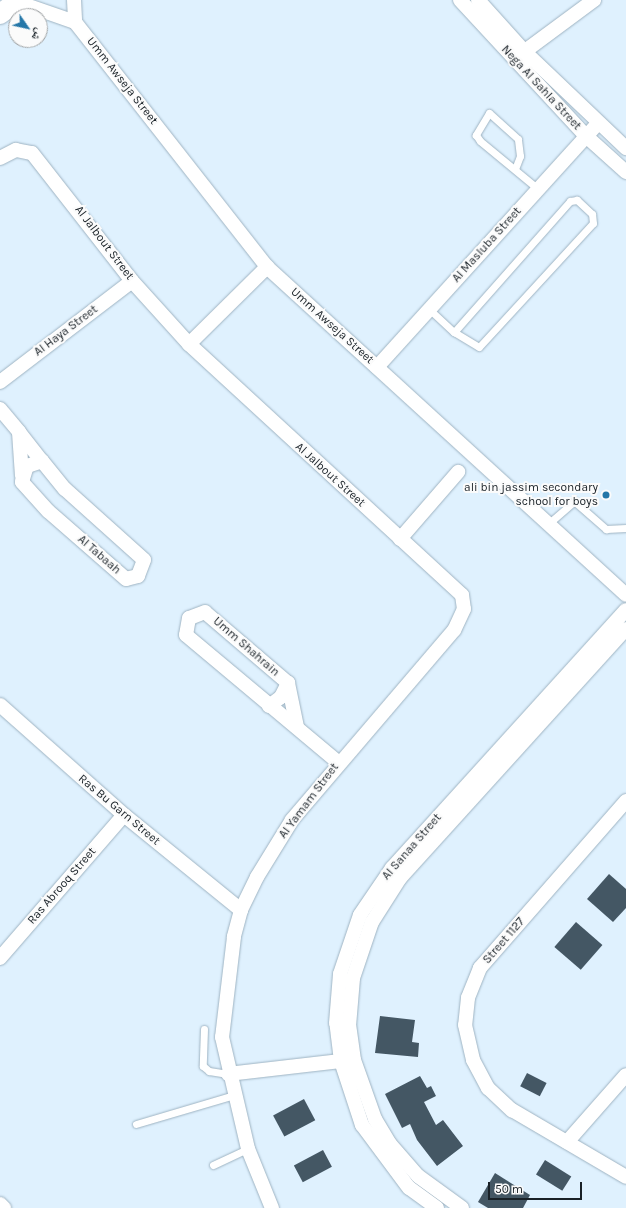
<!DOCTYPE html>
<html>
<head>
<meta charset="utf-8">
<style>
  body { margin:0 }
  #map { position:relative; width:626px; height:1208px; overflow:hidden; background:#dff1fe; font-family:Karla,"Noto Naskh Arabic",sans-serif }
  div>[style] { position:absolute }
  .building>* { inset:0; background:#445764; transform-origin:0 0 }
  .roads { filter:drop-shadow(0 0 1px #9eb3c2) drop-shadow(0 0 1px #9eb3c2) }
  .lane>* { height:7px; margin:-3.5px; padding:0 3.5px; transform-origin:3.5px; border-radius:3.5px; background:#fff }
  .street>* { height:14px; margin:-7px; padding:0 7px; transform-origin:7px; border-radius:7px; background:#fff }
  .secondary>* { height:20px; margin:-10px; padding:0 10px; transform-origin:10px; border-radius:10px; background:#fff }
  .dots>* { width:11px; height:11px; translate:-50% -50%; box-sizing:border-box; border:2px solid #fbfbfb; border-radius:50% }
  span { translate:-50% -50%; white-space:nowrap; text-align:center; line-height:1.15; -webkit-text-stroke:4px #fbfbfb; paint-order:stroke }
  .street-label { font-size:12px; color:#192127 }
  .poi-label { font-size:12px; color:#192127 }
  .right { translate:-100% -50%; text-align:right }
  .north { position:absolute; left:8px; top:8px; width:40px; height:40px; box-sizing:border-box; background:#fbfbfb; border:1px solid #a1a4a6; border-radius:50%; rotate:124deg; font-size:11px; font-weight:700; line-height:16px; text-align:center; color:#192127 }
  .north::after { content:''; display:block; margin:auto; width:14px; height:18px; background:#2577a8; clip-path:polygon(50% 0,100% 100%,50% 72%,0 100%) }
  .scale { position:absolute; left:488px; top:1182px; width:94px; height:18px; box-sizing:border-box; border:2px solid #192127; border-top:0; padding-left:5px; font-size:12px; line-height:14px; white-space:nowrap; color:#192127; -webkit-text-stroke:3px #fbfbfb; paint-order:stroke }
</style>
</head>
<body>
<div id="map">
  <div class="building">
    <div style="clip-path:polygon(609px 874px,626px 889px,626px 908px,613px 922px,587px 899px)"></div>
    <div style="left:576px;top:922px;width:35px;height:33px;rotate:41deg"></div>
    <div style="clip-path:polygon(380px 1016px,415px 1020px,412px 1042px,419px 1043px,418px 1057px,375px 1053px)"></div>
    <div style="left:527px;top:1073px;width:22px;height:15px;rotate:27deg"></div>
    <div style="clip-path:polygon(420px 1076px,427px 1088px,431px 1086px,436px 1096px,424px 1102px,436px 1125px,443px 1120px,463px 1146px,437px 1166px,417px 1140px,410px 1124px,402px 1128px,385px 1094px)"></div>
    <div style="left:304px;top:1099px;width:24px;height:35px;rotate:62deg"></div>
    <div style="left:323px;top:1150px;width:19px;height:33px;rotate:62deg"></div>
    <div style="left:545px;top:1160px;width:31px;height:17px;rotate:32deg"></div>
    <div style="clip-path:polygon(495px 1173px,530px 1195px,523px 1208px,488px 1208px,478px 1202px)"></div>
  </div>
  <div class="roads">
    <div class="lane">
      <div style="left:515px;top:169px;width:14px;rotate:-69deg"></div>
      <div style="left:520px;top:156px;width:17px;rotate:-97deg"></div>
      <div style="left:518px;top:139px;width:39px;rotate:-138deg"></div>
      <div style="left:489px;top:113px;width:26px;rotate:121deg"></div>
      <div style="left:476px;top:135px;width:7px;rotate:56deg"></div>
      <div style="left:480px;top:141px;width:75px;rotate:39.6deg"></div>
      <div style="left:429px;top:309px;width:34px;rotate:43deg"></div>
      <div style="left:454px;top:332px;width:29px;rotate:31deg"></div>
      <div style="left:479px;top:347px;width:168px;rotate:-47.4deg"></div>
      <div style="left:593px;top:223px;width:9px;rotate:-96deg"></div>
      <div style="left:592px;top:214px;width:21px;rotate:-137deg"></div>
      <div style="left:577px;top:200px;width:7px;rotate:172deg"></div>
      <div style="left:570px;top:201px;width:175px;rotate:131.5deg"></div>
      <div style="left:548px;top:524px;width:35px;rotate:-41deg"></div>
      <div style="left:574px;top:501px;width:43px;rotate:41.2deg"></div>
      <div style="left:606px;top:529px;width:20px;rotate:-3deg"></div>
      <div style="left:204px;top:1029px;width:37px;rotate:92deg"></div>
      <div style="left:203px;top:1066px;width:8px;rotate:40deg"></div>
      <div style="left:209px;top:1071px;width:19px;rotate:9deg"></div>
      <div style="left:136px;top:1124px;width:102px;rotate:-16.5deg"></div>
      <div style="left:213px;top:1165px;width:38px;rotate:-25deg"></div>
    </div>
    <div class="street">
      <div style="left:74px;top:0;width:22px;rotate:87deg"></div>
      <div style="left:460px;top:0;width:185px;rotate:47.2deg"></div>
      <div style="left:586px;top:136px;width:54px;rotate:42deg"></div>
      <div style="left:478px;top:0;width:69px;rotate:48deg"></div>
      <div style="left:524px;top:51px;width:141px;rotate:43.6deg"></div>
      <div style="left:29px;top:6px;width:49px;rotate:19.2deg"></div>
      <div style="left:75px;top:22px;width:311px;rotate:51.9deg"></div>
      <div style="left:267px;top:267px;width:486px;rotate:42.4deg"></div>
      <div style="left:517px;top:57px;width:96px;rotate:-36.5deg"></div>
      <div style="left:0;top:158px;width:18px;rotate:-27deg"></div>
      <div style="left:16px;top:150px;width:16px;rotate:11deg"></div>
      <div style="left:32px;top:153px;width:162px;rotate:52deg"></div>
      <div style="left:132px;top:281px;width:85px;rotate:47.9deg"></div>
      <div style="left:189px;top:344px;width:371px;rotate:42.6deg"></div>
      <div style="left:462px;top:595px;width:14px;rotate:82deg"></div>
      <div style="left:464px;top:609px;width:23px;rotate:115deg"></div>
      <div style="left:454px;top:630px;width:250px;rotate:130.5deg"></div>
      <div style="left:292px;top:820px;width:67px;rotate:121.6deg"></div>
      <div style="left:257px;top:877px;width:37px;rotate:116deg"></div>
      <div style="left:241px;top:910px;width:28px;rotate:105deg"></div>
      <div style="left:234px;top:937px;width:101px;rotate:96.8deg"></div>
      <div style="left:222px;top:1037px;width:115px;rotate:76.9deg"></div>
      <div style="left:248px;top:1149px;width:64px;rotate:67.9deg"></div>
      <div style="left:189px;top:344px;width:110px;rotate:-44.6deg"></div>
      <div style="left:377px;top:367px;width:329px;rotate:-47.8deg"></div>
      <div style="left:0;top:382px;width:166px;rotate:-37.4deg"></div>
      <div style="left:0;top:409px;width:30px;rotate:50deg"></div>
      <div style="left:19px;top:432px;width:37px;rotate:52deg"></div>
      <div style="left:42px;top:461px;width:36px;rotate:51deg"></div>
      <div style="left:65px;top:489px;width:106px;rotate:41.9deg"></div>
      <div style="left:144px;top:560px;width:17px;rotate:111deg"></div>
      <div style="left:138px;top:576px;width:12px;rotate:166deg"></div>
      <div style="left:126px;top:579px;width:103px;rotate:-138.9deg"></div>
      <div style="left:48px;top:511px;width:39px;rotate:-132deg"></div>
      <div style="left:22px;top:482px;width:17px;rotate:-73deg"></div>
      <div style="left:27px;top:466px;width:16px;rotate:-18deg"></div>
      <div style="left:19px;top:432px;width:44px;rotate:86.1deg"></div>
      <div style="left:400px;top:539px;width:89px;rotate:-49.1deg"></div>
      <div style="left:0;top:705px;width:166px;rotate:41.6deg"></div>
      <div style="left:124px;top:815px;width:151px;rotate:39.1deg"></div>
      <div style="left:269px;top:706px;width:15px;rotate:-37deg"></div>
      <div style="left:281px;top:697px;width:16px;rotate:-63deg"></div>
      <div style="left:297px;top:727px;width:45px;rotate:-101.6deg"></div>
      <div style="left:288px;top:683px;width:109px;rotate:-139.5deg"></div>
      <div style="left:205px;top:612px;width:17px;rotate:159deg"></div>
      <div style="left:189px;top:618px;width:17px;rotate:100deg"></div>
      <div style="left:186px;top:635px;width:198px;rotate:39.9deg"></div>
      <div style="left:626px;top:801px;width:222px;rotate:131.2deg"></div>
      <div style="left:480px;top:968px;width:32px;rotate:112deg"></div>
      <div style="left:468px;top:998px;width:27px;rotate:96deg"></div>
      <div style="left:465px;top:1025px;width:36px;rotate:77deg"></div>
      <div style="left:473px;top:1060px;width:32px;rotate:62deg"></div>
      <div style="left:488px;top:1088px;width:33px;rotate:43deg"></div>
      <div style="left:512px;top:1110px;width:132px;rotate:30.4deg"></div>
      <div style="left:0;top:958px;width:189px;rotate:-49.1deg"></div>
      <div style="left:228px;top:1074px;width:122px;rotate:-6.6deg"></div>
      <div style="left:567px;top:1142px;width:89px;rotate:-48.6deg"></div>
      <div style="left:0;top:1204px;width:6px;rotate:45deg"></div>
      <div style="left:437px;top:1208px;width:34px;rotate:-144deg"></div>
      <div style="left:409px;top:1188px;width:79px;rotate:-126.7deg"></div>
      <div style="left:362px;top:1125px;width:67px;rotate:-108.2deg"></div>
      <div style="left:341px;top:1061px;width:38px;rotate:-97deg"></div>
      <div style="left:336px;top:1023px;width:49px;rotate:-85.3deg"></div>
      <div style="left:340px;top:974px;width:62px;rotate:-71.3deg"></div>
      <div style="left:360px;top:915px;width:57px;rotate:-55.8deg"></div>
      <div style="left:392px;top:868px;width:348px;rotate:-47.8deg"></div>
      <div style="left:462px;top:1208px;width:54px;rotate:-144deg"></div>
      <div style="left:418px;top:1176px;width:43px;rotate:-131.2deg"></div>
      <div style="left:390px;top:1144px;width:29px;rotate:-121deg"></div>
      <div style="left:375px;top:1119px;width:63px;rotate:-109.6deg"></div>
      <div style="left:354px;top:1060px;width:34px;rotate:-98deg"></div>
      <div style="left:349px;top:1026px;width:48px;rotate:-85.2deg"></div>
      <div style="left:353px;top:978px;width:59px;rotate:-71.3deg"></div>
      <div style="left:372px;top:922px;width:52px;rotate:-57.5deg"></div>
      <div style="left:400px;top:878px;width:336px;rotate:-47.8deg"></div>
    </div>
    <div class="secondary">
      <div style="left:0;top:14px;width:24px;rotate:-36deg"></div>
    </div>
  </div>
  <div class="dots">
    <div style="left:606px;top:495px;background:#2577a8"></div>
  </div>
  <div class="street-label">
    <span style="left:122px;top:81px;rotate:52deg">Umm Awseja Street</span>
    <span style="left:541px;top:88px;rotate:47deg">Nega Al Sahla Street</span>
    <span style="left:104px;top:243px;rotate:53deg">Al Jalbout Street</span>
    <span style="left:487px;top:245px;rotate:-48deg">Al Masluba Street</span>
    <span style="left:332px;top:326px;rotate:42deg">Umm Awseja Street</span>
    <span style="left:66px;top:331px;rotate:-37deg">Al Haya Street</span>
    <span style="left:330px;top:475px;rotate:42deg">Al Jalbout Street</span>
    <span style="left:99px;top:555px;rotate:41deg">Al Tabaah</span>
    <span style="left:246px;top:647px;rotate:41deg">Umm Shahrain</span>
    <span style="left:309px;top:801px;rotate:-53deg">Al Yamam Street</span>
    <span style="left:119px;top:810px;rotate:40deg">Ras Bu Garn Street</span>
    <span style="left:412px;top:847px;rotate:-49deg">Al Sanaa Street</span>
    <span style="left:62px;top:886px;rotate:-49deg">Ras Abrooq Street</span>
    <span style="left:504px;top:941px;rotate:-49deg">Street 1127</span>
  </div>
  <div class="poi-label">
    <span class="right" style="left:598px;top:495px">ali bin jassim secondary<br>school for boys</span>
  </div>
  <div class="north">ش</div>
  <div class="scale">50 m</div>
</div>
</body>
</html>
